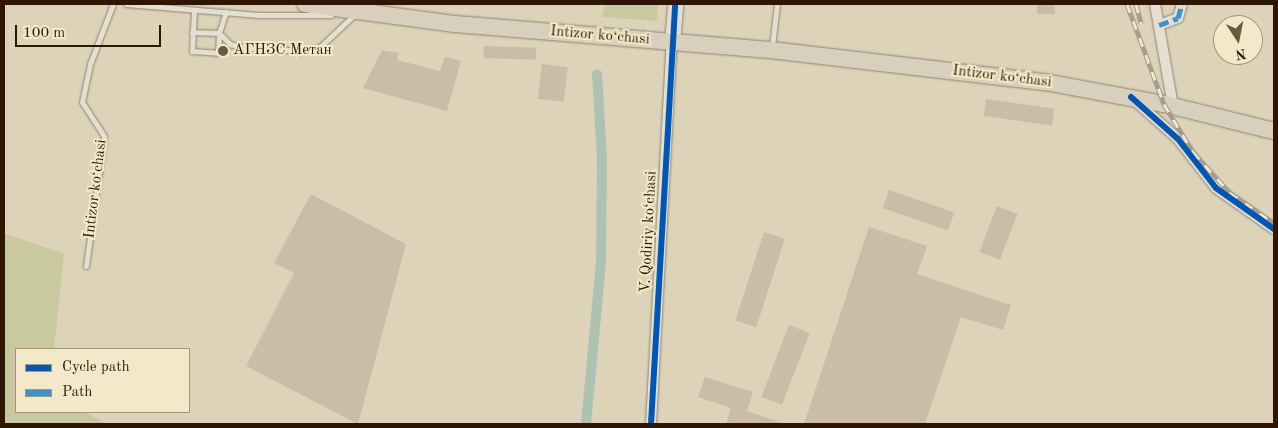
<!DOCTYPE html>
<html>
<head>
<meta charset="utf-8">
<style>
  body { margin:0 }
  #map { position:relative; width:1278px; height:428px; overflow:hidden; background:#ddd3b8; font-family:"Old Standard TT",serif }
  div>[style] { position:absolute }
  .green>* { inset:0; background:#c8c99e }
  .canal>* { height:10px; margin:-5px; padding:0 5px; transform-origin:5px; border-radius:5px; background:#adc2b1 }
  .building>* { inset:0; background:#cbbca9; transform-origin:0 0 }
  .roads { filter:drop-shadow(0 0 1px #8e8574) drop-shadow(0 0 1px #8e8574) }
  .lane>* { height:5px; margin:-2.5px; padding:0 2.5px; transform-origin:2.5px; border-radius:2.5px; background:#e4dfd1 }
  .street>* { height:10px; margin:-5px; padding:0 5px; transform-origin:5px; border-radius:5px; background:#e4dfd1 }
  .secondary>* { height:15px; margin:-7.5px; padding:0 7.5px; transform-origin:7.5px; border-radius:7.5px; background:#e4dfd1 }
  .primary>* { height:16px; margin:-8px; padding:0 8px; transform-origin:8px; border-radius:8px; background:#d8d0bc }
  .rail>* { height:5px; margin-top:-2.5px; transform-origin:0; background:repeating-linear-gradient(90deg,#f3e8c7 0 9px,#a29b8e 0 18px); box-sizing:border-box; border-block:1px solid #a29b8e }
  .quiet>* { height:5px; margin-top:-2.5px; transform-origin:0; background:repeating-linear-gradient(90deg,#3d93d1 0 10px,transparent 0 15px) }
  .cycleway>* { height:6px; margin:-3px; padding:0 3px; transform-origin:3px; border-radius:3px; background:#0057b8 }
  .dots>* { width:14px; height:14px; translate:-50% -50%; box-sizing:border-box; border:2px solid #f3e8c7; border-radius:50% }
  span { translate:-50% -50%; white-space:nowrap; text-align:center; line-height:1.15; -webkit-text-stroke:4px #f3e8c7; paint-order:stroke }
  .street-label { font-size:15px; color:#2f1604 }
  .poi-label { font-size:15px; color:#2f1604 }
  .left { translate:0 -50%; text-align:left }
  .frame { position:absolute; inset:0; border:5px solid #2f1604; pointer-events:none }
  .legend { position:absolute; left:15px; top:348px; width:175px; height:65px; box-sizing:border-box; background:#f3e8c7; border:1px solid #a59479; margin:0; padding:6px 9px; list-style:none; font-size:15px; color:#2f1604 }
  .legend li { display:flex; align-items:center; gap:10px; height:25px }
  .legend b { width:25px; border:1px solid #a59479 }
  .north { position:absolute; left:1213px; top:15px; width:50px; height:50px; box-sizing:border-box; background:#f3e8c7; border:1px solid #a59479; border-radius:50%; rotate:169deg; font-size:14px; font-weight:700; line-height:20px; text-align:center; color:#2f1604 }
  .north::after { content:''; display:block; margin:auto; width:18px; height:22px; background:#6c5843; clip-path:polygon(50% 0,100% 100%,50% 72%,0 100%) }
  .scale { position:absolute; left:15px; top:25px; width:146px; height:22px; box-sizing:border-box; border:2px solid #2f1604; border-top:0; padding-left:6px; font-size:15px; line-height:18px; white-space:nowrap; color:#2f1604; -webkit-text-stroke:4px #f3e8c7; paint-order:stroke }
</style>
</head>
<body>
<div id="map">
  <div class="green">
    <div style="clip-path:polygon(605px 4px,658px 4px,657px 21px,602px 17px)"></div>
    <div style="clip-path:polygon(4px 233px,64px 254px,54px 349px,16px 349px,16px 412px,85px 412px,106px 424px,4px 424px)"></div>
  </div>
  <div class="canal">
    <div style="left:586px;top:424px;width:162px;rotate:-84.7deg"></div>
    <div style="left:601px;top:263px;width:105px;rotate:-89.5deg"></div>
    <div style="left:602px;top:158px;width:84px;rotate:-93.4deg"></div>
  </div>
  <div class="building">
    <div style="left:1037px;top:4px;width:18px;height:10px"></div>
    <div style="left:484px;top:46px;width:52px;height:12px;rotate:2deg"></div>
    <div style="clip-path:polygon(382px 50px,399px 53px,397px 60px,440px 71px,445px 57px,461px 61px,447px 111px,363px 88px)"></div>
    <div style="left:542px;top:64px;width:26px;height:35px;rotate:7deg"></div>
    <div style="left:986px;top:99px;width:69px;height:17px;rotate:8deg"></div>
    <div style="left:889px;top:190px;width:69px;height:19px;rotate:19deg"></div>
    <div style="clip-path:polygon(311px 194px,406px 244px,358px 424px,246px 366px,294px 273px,274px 263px)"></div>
    <div style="left:997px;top:206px;width:22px;height:49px;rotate:21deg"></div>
    <div style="clip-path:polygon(869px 227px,927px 246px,917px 274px,1011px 305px,1003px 330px,961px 317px,925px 424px,804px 424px)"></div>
    <div style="left:764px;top:232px;width:22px;height:93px;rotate:18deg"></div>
    <div style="left:789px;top:325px;width:22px;height:77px;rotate:21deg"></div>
    <div style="clip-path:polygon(705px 377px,753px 392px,747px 411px,785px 424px,726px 424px,731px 408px,698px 397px)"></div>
  </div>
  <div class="roads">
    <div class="lane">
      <div style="left:126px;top:4px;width:133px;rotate:4.7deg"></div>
      <div style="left:259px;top:15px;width:72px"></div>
      <div style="left:194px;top:10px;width:41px;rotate:92.8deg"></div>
      <div style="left:192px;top:51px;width:26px;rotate:4deg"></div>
      <div style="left:218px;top:53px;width:20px;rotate:-87deg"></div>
      <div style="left:219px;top:33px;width:22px;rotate:-72deg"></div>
      <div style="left:192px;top:32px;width:27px;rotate:2deg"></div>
      <div style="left:219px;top:33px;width:16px;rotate:45deg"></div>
      <div style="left:230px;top:44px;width:16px;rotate:14deg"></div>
      <div style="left:246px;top:48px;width:64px;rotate:2.7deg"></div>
      <div style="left:310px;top:51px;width:12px;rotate:-24deg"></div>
      <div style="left:321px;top:46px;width:45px;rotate:-43.2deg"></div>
      <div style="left:772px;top:47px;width:43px;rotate:-83.4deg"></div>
      <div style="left:86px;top:266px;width:131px;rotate:-82.1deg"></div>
      <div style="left:104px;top:136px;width:40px;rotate:-122.9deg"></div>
      <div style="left:82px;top:102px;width:39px;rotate:-78deg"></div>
      <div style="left:90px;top:64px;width:64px;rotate:-69deg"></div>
    </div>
    <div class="street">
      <div style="left:1155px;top:4px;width:104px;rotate:80deg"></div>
      <div style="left:1159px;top:25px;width:20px;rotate:-20deg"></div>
      <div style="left:1178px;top:18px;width:15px;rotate:-74deg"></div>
      <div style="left:1133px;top:99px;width:60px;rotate:41.6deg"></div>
      <div style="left:1178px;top:139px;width:62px;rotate:52.2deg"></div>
      <div style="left:1216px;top:188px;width:71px;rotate:35.3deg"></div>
      <div style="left:651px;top:424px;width:383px;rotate:-86.9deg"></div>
    </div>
    <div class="secondary">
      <div style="left:672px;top:42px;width:38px;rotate:-85deg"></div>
    </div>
    <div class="primary">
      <div style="left:305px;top:4px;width:150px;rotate:7.6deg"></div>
      <div style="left:454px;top:24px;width:318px;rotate:4.7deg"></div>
      <div style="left:771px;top:50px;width:276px;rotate:6.7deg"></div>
      <div style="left:1045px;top:82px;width:121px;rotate:10.5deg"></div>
      <div style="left:1164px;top:104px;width:113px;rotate:13.8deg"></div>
    </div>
  </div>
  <div class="rail">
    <div style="left:1127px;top:4px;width:107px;rotate:69.7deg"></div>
    <div style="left:1164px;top:104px;width:56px;rotate:58.9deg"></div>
    <div style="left:1193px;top:152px;width:55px;rotate:47.9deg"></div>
    <div style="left:1230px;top:193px;width:53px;rotate:34.3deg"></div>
    <div style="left:1136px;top:4px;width:20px;rotate:75deg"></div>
  </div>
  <div class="quiet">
    <div style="left:1159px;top:25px;width:20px;rotate:-20deg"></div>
    <div style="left:1178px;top:18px;width:15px;rotate:-74deg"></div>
  </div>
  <div class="cycleway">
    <div style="left:1131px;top:97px;width:63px;rotate:41.8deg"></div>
    <div style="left:1178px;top:139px;width:62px;rotate:52.2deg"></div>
    <div style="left:1216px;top:188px;width:71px;rotate:35.3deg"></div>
    <div style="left:651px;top:424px;width:421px;rotate:-86.7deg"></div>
  </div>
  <div class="dots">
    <div style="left:223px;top:51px;background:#6c5843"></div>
  </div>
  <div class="street-label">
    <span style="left:600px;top:36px;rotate:5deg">Intizor ko‘chasi</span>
    <span style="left:1002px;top:77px;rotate:7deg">Intizor ko‘chasi</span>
    <span style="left:96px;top:189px;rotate:-83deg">Intizor ko‘chasi</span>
    <span style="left:649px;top:232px;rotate:-87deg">V. Qodiriy ko‘chasi</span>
  </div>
  <div class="poi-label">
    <span class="left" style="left:233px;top:51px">АГНЗС Метан</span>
  </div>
  <div class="frame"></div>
  <ul class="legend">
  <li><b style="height:6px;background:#0057b8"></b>Cycle path</li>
  <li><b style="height:6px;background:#3d93d1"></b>Path</li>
  </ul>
  <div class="north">N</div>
  <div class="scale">100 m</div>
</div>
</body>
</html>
